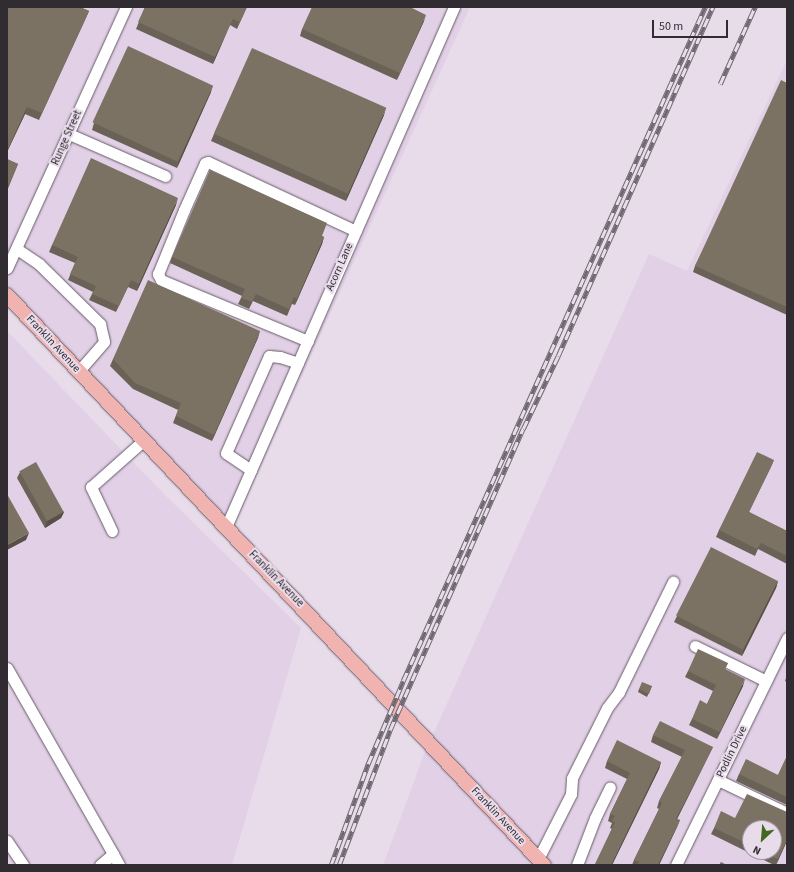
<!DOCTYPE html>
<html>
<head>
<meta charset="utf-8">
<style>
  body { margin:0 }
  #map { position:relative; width:794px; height:872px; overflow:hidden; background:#e8dceb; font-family:"Source Sans 3",sans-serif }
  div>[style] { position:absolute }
  .built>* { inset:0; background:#e2d0e6 }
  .roads { filter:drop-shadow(0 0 1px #655b68) drop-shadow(0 0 1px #655b68) }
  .minor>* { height:11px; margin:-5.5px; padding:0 5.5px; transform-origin:5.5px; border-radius:5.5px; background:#fff }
  .major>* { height:14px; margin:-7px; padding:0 7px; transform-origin:7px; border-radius:7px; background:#f1b3b0 }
  .rail>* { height:4.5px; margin-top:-2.25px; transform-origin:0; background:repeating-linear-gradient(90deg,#e8dceb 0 9px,#6f6870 0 18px); box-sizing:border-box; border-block:1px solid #6f6870 }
  .wall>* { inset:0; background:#6a6256 }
  .shaded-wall>* { inset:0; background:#565046; transform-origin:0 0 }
  .building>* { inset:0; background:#7b7264; transform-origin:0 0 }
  span { translate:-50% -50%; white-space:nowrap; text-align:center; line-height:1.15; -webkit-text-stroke:4px #e8dceb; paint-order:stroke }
  .street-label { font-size:11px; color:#302c31 }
  .frame { position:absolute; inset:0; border:8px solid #302c31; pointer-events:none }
  .north { position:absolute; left:742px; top:820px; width:40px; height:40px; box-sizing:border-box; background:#e8dceb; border:1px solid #9e96a1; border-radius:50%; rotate:206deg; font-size:11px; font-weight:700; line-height:16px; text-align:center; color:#302c31 }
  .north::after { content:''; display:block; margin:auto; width:14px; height:18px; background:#436822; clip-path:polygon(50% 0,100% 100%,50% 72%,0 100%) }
  .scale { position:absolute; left:652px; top:20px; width:76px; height:18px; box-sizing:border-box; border:2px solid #302c31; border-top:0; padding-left:5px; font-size:12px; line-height:14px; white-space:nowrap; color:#302c31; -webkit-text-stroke:3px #e8dceb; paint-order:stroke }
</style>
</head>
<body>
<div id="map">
  <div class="built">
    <div style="clip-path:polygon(7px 7px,470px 7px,233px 527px,7px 284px)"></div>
    <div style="clip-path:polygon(evenodd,787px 60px,787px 865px,383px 865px,423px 757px,649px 254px,687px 271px,787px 60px,750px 828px,774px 828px,774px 852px,750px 852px,750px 828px)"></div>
    <div style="clip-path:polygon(7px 331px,164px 494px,301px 628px,232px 865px,7px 865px)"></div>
  </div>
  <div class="roads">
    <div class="minor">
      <div style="left:69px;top:134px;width:105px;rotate:23.6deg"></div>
      <div style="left:17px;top:249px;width:27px;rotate:34deg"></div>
      <div style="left:39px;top:264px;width:86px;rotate:44.5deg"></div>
      <div style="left:100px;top:324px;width:18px;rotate:77deg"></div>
      <div style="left:104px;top:342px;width:38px;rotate:131deg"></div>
      <div style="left:7px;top:268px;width:287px;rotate:-65.5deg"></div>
      <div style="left:308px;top:341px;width:159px;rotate:-157.5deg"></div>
      <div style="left:161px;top:280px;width:7px;rotate:-117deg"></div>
      <div style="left:158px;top:274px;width:69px;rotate:-67.9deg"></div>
      <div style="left:184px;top:210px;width:51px;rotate:-65.9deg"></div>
      <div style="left:205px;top:163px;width:3px;rotate:-18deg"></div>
      <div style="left:208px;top:162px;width:163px;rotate:25deg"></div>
      <div style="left:251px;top:470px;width:30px;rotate:-146deg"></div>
      <div style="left:226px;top:453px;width:106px;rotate:-66.1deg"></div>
      <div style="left:269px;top:356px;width:11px;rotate:5deg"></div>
      <div style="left:280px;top:357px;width:19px;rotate:18deg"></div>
      <div style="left:226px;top:527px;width:568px;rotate:-66.32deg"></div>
      <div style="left:112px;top:531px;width:49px;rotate:-115.5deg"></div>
      <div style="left:91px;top:487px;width:71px;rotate:-41.6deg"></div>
      <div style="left:695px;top:646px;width:79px;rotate:26.2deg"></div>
      <div style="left:7px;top:668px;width:214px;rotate:60.3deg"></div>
      <div style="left:718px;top:780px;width:76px;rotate:25.6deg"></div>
      <div style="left:7px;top:841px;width:29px;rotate:56deg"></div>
      <div style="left:538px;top:859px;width:73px;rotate:-63.1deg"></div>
      <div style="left:571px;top:794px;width:16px;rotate:-86deg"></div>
      <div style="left:572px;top:778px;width:78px;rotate:-63.4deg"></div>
      <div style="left:607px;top:708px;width:20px;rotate:-53deg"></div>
      <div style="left:619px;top:692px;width:123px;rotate:-63.9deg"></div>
      <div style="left:100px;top:865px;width:17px;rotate:-40deg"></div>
      <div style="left:113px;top:854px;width:13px;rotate:61deg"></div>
      <div style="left:577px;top:865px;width:50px;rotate:-69deg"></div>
      <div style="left:595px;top:818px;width:34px;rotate:-64deg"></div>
      <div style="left:676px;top:865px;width:253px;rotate:-63.9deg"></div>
    </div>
    <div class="major">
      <div style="left:7px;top:295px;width:783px;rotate:46.71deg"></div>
    </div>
  </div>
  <div class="rail">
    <div style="left:720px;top:84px;width:85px;rotate:-65.6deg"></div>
    <div style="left:331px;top:865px;width:108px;rotate:-69.9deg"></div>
    <div style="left:368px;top:764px;width:90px;rotate:-67.1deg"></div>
    <div style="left:403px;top:681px;width:739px;rotate:-65.86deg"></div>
    <div style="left:339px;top:865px;width:144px;rotate:-69.3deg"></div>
    <div style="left:390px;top:730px;width:329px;rotate:-66.2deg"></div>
    <div style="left:523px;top:429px;width:81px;rotate:-64.4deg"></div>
    <div style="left:558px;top:356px;width:382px;rotate:-66.1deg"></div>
  </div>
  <div class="wall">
    <div style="clip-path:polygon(7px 7px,86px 18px,39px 120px,25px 114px,7px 152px)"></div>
    <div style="clip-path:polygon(145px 7px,247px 7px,237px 29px,230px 25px,213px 64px,136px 29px)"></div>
    <div style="clip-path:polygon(411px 7px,411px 8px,424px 21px,397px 80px,300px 36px,302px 29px)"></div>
    <div style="clip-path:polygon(787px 83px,787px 315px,693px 272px,695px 266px)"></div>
    <div style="clip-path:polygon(211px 92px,177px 168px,92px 130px,94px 123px)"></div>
    <div style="clip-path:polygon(384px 115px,346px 201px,211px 141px,214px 134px)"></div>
    <div style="clip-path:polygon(7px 159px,18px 164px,7px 191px)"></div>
    <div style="clip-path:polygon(176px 205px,137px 291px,128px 287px,116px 312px,89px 300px,93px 292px,68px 280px,75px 263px,49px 252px,52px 245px)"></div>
    <div style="clip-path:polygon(322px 236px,324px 237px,322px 244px,295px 305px,292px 304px,287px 316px,253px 301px,249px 309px,238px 304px,242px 296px,170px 263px,172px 257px)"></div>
    <div style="clip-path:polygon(260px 331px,212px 441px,173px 423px,178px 410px,133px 389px,110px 366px,113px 359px)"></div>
    <div style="clip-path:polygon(774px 460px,771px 467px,749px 512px,787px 531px,787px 564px,758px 549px,755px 556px,716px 537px,719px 530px)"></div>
    <div style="clip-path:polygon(20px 472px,64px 512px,61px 518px,45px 528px,17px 478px)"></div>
    <div style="clip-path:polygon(778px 581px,776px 588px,742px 656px,674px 622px,677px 616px)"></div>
    <div style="clip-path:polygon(728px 663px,725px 669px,743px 686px,717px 739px,689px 725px,692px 719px,707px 704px,713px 691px,685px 677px,688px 671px)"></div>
    <div style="clip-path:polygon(787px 675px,787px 682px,785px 681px)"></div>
    <div style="clip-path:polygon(652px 686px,647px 697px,638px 692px,639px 689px)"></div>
    <div style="clip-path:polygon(653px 735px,713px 747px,677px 819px,680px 820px,677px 827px,659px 865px,632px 865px,634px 860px,659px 809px,657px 808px,659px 801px,682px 757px,651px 742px)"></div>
    <div style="clip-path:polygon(787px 756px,787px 805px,736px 781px,739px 774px,778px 775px)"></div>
    <div style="clip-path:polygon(607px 761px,661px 762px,659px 769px,612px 865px,595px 865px,612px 829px,610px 828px,612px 823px,608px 821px,610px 814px,627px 779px,605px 768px)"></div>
    <div style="clip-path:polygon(evenodd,787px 812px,787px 841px,776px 865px,774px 865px,711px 834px,714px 828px,735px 818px,787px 812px,750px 828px,774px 852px,750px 852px,750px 828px)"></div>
  </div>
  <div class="shaded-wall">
    <div style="left:89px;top:11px;width:8px;height:112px;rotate:113deg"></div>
    <div style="clip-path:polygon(426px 15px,424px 21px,397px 80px,400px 73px)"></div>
    <div style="clip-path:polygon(233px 19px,230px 25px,213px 64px,215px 57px)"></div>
    <div style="clip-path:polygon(213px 85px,211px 92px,177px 168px,179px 161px)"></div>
    <div style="clip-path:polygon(27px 107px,25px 114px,7px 152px,7px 151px)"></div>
    <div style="clip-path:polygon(386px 108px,384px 115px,346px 201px,348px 194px)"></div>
    <div style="clip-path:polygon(178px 198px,176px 205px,137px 291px,139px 284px)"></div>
    <div style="clip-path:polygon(324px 237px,322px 244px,295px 305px,297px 299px)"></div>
    <div style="clip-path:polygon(260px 331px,258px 338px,212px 441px,214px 435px)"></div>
    <div style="clip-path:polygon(64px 512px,61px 518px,45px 528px,47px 521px)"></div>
    <div style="clip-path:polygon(29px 533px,26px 540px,7px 550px,7px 545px)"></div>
    <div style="clip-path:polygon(778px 581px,776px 588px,742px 656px,744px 649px)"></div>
    <div style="clip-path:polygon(745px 679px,743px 686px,717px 739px,720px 732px)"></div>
    <div style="clip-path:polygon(713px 747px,674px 825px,676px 819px)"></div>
    <div style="clip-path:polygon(661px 762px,659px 769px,612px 865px,611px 865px)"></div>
    <div style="clip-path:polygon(680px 820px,677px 827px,659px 865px,658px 865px)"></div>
    <div style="clip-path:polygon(787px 840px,787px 841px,776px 865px,778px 859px)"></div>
  </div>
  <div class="building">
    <div style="clip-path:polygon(7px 7px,80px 7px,89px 11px,42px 113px,27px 107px,7px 151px)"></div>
    <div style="clip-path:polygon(145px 7px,247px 7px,240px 22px,233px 19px,215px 57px,138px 22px)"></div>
    <div style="clip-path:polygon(312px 7px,410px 7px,426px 15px,400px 73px,302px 29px)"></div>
    <div style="left:128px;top:46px;width:94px;height:84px;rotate:25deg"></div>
    <div style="left:252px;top:48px;width:147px;height:94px;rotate:24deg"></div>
    <div style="clip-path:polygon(781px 80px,787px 83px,787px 307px,695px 266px)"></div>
    <div style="clip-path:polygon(91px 158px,178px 198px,139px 284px,131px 280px,119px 306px,92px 294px,96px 286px,70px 274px,78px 257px,52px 245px)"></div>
    <div style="clip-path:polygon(7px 159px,18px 164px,9px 185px,7px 184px)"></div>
    <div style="clip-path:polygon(210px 170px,327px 223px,322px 236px,324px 237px,297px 299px,294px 297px,289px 309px,256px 294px,252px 302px,241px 298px,245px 289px,172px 257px)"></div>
    <div style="clip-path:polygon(148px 280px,260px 331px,214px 435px,176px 416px,181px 403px,135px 383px,113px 359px)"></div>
    <div style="clip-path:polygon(757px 452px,774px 460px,749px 512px,787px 531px,787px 556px,761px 543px,757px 549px,719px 530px)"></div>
    <div style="left:36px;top:462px;width:57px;height:19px;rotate:61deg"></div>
    <div style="clip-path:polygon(7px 494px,29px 533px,7px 545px)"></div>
    <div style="left:711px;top:547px;width:75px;height:77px;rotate:27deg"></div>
    <div style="clip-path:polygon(698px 649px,728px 663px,725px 669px,745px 679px,720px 732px,692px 719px,700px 700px,707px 704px,716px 685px,688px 671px)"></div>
    <div style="clip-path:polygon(642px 682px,652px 686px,649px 694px,639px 689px)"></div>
    <div style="clip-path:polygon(660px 721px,713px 747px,676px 819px,680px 820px,658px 865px,637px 865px,639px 862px,634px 860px,662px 803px,659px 801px,685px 750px,653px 735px)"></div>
    <div style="clip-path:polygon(617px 740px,661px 762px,611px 865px,598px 865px,595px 864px,615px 822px,612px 821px,615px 816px,610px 814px,630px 773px,607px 761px)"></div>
    <div style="clip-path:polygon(787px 756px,787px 797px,739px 774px,746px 759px,778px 775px)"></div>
    <div style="clip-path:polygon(747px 794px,787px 812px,787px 840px,778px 859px,763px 852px,774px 852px,774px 828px,750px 828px,750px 845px,714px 828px,721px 811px,735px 818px)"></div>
    <div style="clip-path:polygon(721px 862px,727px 865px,719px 865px)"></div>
  </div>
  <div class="street-label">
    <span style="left:67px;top:138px;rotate:-66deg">Runge Street</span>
    <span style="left:340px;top:267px;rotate:-66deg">Acorn Lane</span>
    <span style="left:53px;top:344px;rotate:47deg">Franklin Avenue</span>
    <span style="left:276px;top:579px;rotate:46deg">Franklin Avenue</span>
    <span style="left:732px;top:752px;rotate:-64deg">Podlin Drive</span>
    <span style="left:498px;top:816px;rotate:47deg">Franklin Avenue</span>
  </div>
  <div class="frame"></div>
  <div class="north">N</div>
  <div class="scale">50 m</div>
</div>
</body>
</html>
